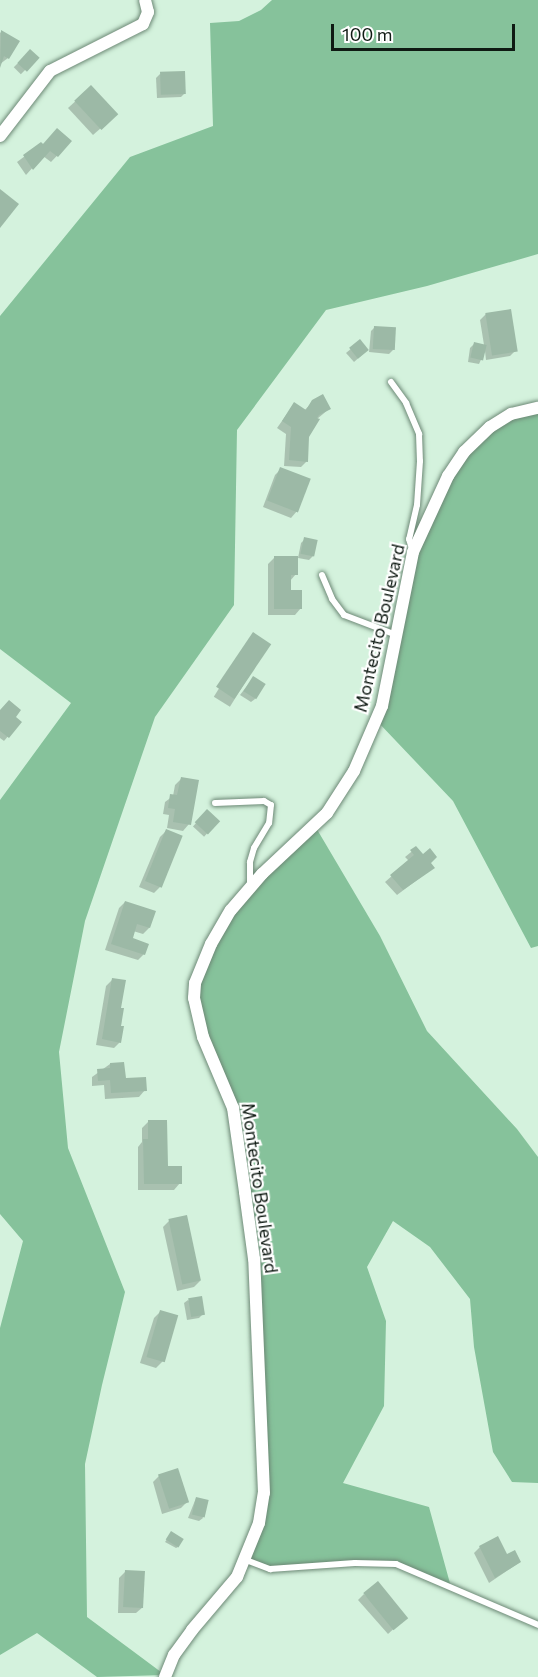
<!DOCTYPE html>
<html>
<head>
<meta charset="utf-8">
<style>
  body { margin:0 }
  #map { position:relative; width:538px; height:1677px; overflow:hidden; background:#d4f2dd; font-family:Commissioner,sans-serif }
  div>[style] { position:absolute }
  .forest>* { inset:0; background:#86c29b }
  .shadow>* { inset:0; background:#0003; transform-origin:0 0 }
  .building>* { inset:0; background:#9cb9a6; transform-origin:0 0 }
  .roads { filter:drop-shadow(0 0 2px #6d8976) drop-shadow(0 0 2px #6d8976) }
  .lane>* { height:6px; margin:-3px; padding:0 3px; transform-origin:3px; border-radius:3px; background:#fff }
  .street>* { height:12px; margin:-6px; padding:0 6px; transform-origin:6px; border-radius:6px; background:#fff }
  span { translate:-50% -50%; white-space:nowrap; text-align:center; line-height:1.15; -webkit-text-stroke:4.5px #fff; paint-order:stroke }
  .street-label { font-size:18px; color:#0f1a13 }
  .scale { position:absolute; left:331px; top:24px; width:184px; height:27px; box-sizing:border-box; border:3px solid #0f1a13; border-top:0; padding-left:8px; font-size:18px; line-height:21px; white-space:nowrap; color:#0f1a13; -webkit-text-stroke:4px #fff; paint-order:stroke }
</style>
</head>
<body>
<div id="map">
  <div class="forest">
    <div style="clip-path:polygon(272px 0,538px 0,538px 254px,427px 286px,326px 310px,237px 430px,234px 605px,155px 717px,85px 921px,59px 1052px,68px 1148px,125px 1292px,102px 1385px,85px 1464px,87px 1617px,165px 1675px,97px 1677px,37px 1633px,0 1655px,0 1328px,23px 1241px,0 1214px,0 800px,71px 703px,0 649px,0 316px,130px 157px,213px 126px,210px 23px,239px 21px,261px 10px)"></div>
    <div style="clip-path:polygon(538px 409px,538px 946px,531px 948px,453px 801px,377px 721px,408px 570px,437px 494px,490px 427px)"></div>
    <div style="clip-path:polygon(315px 826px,380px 936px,427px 1031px,517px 1129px,538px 1157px,538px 1483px,512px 1482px,493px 1452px,474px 1347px,470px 1299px,430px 1247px,393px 1221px,367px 1267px,386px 1321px,384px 1406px,343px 1483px,429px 1507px,451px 1587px,396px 1564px,270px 1569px,246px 1560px,259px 1523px,254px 1259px,233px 1108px,194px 998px,223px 923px)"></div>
  </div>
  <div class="shadow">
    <div style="clip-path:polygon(1px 32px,8px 58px,0 64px,0 33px)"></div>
    <div style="left:30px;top:51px;width:10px;height:23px;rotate:45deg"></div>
    <div style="clip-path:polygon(160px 74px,185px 93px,181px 97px,157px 98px,156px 78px)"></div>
    <div style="clip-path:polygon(91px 87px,110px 120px,93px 135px,68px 108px)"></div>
    <div style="clip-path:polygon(70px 142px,51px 162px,43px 156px,26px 175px,17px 162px,41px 144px)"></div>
    <div style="clip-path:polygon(486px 314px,516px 350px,510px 356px,486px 360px,485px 351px,479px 364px,468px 362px,470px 348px,474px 344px,484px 345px,480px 320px)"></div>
    <div style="clip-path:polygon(375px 327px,393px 350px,389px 354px,369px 352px,371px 331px)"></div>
    <div style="clip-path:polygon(359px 342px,363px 354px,354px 362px,346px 353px)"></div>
    <div style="clip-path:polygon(313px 401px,329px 409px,317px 419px,307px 436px,307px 461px,301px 467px,284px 466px,286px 434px,277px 428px,294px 404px,304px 411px)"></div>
    <div style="clip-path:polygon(281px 469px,297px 511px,291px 518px,263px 507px,275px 475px)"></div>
    <div style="clip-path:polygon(305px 539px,313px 556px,309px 560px,298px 558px,301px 543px)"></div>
    <div style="clip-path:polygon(274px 558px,296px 574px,290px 581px,290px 591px,301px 608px,295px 615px,268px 615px,268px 564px)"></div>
    <div style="left:253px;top:634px;width:19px;height:74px;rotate:32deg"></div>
    <div style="clip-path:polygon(253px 678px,255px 699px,251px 702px,240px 695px)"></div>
    <div style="clip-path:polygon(0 712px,20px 722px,4px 741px,0 738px)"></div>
    <div style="clip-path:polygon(181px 779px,189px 824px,183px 831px,167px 828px,169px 815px,163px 814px,165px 802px,173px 796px,175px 785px)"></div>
    <div style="left:207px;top:811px;width:15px;height:21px;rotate:42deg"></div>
    <div style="clip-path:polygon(166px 831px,160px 887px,154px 893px,139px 887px,160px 837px)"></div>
    <div style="clip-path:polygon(416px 848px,433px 868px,397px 895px,385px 882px,409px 861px,405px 857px)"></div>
    <div style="clip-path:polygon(125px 902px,154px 912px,149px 928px,143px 934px,133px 931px,131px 939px,144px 954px,138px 960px,105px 950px,119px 908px)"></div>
    <div style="clip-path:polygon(113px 979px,120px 1009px,122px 1010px,120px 1042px,114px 1048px,96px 1045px,106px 986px)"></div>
    <div style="clip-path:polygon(110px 1064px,124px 1080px,145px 1090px,139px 1097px,105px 1099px,104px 1085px,92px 1086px,92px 1077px)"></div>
    <div style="clip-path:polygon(148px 1122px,166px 1167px,180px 1183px,174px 1190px,138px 1190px,138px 1147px,142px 1142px,142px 1128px)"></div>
    <div style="clip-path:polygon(169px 1221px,200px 1281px,194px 1287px,177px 1291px,163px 1227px)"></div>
    <div style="clip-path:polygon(188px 1300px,203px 1314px,199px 1318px,187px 1320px,184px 1303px)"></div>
    <div style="clip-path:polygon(161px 1311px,163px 1361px,156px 1368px,140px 1363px,154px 1318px)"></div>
    <div style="clip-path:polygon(159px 1476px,187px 1502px,181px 1508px,162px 1514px,153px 1482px)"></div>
    <div style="clip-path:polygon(196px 1498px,203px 1518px,199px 1521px,188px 1518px)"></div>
    <div style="clip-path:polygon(170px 1535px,178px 1547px,176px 1548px,165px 1542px)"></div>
    <div style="clip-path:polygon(480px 1547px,507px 1556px,520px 1562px,489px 1583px,474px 1553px)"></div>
    <div style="clip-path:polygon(125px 1572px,143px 1607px,136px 1613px,118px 1613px,119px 1578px)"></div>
    <div style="clip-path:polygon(364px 1594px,399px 1624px,388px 1634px,358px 1600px)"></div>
  </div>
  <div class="building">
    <div style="clip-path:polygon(1px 30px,20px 41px,9px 59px,4px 56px,0 68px)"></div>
    <div style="left:30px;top:49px;width:13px;height:19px;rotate:42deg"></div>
    <div style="left:185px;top:71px;width:23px;height:25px;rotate:88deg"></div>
    <div style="left:91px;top:85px;width:40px;height:23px;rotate:47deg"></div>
    <div style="clip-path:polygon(57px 128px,72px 141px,58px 157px,50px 151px,33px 170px,23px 155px,41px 142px,43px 144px)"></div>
    <div style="clip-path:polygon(0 189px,19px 204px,0 228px)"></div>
    <div style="left:511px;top:309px;width:43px;height:26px;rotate:81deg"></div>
    <div style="left:374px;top:326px;width:22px;height:23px;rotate:3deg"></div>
    <div style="left:360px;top:339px;width:14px;height:14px;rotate:51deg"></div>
    <div style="left:474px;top:342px;width:13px;height:16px;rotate:13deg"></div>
    <div style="clip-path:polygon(323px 394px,331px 409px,319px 415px,317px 418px,320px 419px,309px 437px,308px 462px,289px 460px,291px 427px,282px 421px,294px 402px,306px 410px,312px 400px)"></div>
    <div style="left:280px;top:467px;width:33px;height:36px;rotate:21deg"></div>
    <div style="left:304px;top:537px;width:14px;height:17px;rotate:12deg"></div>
    <div style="clip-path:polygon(274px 556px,298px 556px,298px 575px,291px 575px,291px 590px,302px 590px,302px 609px,274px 609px)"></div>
    <div style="left:253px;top:632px;width:22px;height:66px;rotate:34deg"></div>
    <div style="left:253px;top:676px;width:15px;height:18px;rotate:32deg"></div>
    <div style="clip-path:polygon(9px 700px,21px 710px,16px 717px,22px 722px,9px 738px,0 731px,0 710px)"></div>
    <div style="clip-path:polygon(181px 777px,199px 780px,191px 825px,173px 822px,175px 809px,168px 808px,170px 794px,177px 795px)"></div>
    <div style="left:207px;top:809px;width:18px;height:18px;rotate:43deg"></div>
    <div style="left:166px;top:829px;width:18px;height:56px;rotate:22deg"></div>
    <div style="clip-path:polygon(416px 846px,423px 854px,430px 848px,437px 857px,431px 863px,435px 868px,403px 890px,390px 875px,414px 855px,410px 850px)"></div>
    <div style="clip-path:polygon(125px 901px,156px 911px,150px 928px,137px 924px,133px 938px,149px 944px,145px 955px,111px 944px)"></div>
    <div style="clip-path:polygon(112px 978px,126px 980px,121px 1008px,124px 1008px,121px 1026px,124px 1026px,121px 1043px,102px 1039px)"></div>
    <div style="clip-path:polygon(124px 1062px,126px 1078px,146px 1077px,147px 1091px,111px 1093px,110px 1080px,98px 1081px,97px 1069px,110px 1068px,110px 1063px)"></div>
    <div style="clip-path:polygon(148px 1120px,167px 1120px,168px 1166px,182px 1166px,182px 1184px,144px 1184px,143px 1139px,148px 1139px)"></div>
    <div style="left:187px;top:1215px;width:67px;height:19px;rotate:78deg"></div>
    <div style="left:202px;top:1296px;width:19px;height:14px;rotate:81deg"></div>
    <div style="left:160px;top:1310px;width:19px;height:49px;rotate:16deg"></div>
    <div style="left:178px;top:1468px;width:36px;height:21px;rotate:72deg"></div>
    <div style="left:196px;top:1497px;width:13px;height:18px;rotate:13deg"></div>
    <div style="left:171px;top:1531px;width:15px;height:10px;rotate:32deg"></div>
    <div style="clip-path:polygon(498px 1536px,507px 1554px,515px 1550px,521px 1562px,495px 1578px,479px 1546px)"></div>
    <div style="left:125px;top:1570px;width:20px;height:37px;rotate:3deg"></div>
    <div style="left:378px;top:1581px;width:48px;height:19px;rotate:51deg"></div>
  </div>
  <div class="roads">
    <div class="lane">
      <div style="left:391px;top:382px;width:26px;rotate:54deg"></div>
      <div style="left:406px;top:403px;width:34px;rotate:67deg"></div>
      <div style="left:419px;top:434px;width:27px;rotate:88deg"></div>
      <div style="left:420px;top:461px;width:44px;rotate:93.9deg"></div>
      <div style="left:417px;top:505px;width:35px;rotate:103deg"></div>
      <div style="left:409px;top:539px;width:10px;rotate:73deg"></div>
      <div style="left:322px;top:575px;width:26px;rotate:67deg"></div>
      <div style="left:332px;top:599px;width:20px;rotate:53deg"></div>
      <div style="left:344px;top:615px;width:56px;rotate:21deg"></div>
      <div style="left:215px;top:803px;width:49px;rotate:-2.3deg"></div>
      <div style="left:264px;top:801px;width:8px;rotate:30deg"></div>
      <div style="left:271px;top:805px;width:18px;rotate:96deg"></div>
      <div style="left:269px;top:823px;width:29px;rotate:121deg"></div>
      <div style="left:254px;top:848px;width:15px;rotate:106deg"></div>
      <div style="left:250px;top:862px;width:23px;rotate:90deg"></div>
      <div style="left:246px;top:1560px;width:26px;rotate:21deg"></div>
      <div style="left:270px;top:1569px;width:85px;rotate:-4deg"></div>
      <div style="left:355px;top:1563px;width:41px;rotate:1.4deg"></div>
      <div style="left:396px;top:1564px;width:155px;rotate:23.2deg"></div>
    </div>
    <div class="street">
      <div style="left:0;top:136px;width:82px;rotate:-52.4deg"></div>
      <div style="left:50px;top:71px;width:104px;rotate:-26.8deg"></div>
      <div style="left:143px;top:24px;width:13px;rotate:-67deg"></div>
      <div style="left:148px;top:12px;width:12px;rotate:-104deg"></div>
      <div style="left:165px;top:1677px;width:24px;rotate:-68deg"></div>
      <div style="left:174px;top:1655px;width:31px;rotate:-54deg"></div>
      <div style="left:192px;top:1630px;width:70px;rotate:-49.7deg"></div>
      <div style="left:237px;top:1577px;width:58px;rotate:-67.8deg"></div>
      <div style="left:259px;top:1523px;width:30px;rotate:-81deg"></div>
      <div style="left:264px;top:1493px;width:234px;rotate:-92.4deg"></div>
      <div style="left:254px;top:1259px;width:68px;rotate:-97.7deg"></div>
      <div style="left:245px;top:1192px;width:85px;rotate:-98.1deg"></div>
      <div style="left:233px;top:1108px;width:77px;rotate:-112.9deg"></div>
      <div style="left:203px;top:1037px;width:40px;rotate:-103deg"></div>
      <div style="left:194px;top:998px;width:15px;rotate:-86deg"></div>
      <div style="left:195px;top:983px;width:42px;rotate:-67.7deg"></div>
      <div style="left:211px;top:944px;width:39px;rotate:-60deg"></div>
      <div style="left:231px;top:910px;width:48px;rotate:-49.3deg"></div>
      <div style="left:262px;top:874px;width:89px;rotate:-43.2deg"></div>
      <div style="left:327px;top:813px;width:50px;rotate:-57.3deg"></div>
      <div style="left:354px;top:771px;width:71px;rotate:-66.7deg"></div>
      <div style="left:382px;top:706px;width:157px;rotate:-78.6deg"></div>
      <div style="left:413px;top:552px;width:84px;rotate:-65.3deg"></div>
      <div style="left:448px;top:476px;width:29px;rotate:-56deg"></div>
      <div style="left:464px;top:452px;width:36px;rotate:-44deg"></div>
      <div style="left:490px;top:427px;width:25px;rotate:-32deg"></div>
      <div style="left:511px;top:414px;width:28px;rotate:-13deg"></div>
    </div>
  </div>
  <div class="street-label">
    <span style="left:379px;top:628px;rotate:-77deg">Montecito Boulevard</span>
    <span style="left:260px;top:1188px;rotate:82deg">Montecito Boulevard</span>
  </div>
  <div class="scale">100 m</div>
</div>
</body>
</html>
